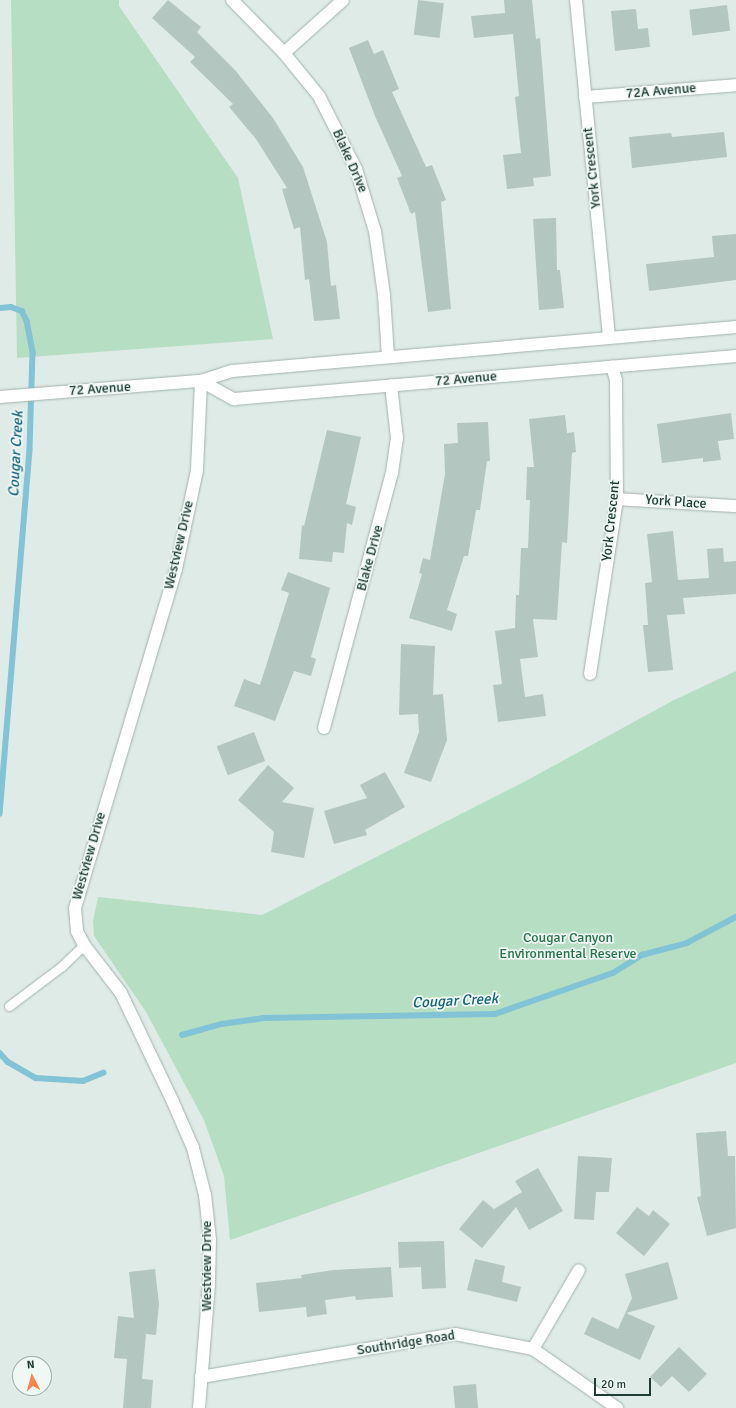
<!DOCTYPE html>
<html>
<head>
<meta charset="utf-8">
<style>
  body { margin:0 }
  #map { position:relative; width:736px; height:1408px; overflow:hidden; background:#dfebe6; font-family:Signika,sans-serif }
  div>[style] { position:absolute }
  .green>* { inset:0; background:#b6dec3 }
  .stream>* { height:5.5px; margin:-2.75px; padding:0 2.75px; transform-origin:2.75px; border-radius:2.75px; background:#82c3d5 }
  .building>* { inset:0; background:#b4c6c0; transform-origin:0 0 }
  .roads { filter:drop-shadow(0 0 1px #a2b3ae) drop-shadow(0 0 1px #a2b3ae) }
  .service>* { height:9px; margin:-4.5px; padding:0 4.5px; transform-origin:4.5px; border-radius:4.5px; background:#fff }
  .minor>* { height:12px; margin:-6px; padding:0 6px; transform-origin:6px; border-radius:6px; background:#fff }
  .tertiary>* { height:12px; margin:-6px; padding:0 6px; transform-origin:6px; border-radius:6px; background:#fff }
  .secondary>* { height:12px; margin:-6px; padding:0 6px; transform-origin:6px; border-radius:6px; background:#fff }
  span { translate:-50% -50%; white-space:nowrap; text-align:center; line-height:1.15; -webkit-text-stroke:3.5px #eff8f4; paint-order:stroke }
  .street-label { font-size:14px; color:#1f3c36 }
  .park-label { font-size:14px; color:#26764a }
  .water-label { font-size:15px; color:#15647c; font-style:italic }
  .north { position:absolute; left:12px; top:1356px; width:40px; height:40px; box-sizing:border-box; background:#eff8f4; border:1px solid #9cada8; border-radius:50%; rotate:354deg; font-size:11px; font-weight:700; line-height:16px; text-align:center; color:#1f3c36 }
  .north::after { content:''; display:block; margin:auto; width:14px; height:18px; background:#fb834d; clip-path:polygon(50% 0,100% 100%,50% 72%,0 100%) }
  .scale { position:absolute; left:594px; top:1378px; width:57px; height:18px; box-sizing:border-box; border:2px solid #1f3c36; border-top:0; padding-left:5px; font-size:12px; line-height:14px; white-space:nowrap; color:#1f3c36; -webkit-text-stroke:3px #eff8f4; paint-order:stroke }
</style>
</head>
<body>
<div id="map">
  <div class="green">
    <div style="clip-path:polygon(11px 0,119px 0,119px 6px,238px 178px,273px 339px,17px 358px)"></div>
    <div style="clip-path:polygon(736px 671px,736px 1063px,230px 1240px,224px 1176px,204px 1120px,146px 1012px,94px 936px,93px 921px,98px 897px,262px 915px,524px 782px,672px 701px)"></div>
  </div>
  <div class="stream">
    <div style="left:0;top:308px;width:11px;rotate:-5deg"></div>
    <div style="left:11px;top:307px;width:12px;rotate:20deg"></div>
    <div style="left:22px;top:311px;width:11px;rotate:63deg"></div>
    <div style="left:27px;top:321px;width:33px;rotate:79deg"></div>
    <div style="left:33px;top:353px;width:97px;rotate:91.8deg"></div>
    <div style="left:30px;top:450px;width:365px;rotate:94.7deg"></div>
    <div style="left:182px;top:1035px;width:41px;rotate:-15.4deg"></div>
    <div style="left:222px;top:1024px;width:42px;rotate:-8.1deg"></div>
    <div style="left:264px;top:1018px;width:231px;rotate:-1deg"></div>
    <div style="left:495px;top:1014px;width:125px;rotate:-19.2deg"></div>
    <div style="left:613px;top:973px;width:34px;rotate:-32deg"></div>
    <div style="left:642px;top:955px;width:47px;rotate:-14.9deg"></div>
    <div style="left:687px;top:943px;width:55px;rotate:-28deg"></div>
    <div style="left:0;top:1053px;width:12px;rotate:48deg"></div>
    <div style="left:8px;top:1062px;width:32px;rotate:30deg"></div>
    <div style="left:36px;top:1078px;width:47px;rotate:3.7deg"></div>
    <div style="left:83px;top:1081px;width:22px;rotate:-22deg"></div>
  </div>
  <div class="building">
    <div style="clip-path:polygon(168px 0,201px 27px,197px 32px,235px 70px,273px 118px,303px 167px,327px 242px,331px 286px,336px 285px,340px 319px,314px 321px,309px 279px,305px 280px,300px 227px,294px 229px,282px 189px,287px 188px,256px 139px,229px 107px,233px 104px,190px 62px,195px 57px,152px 18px)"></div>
    <div style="left:418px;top:0;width:26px;height:35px;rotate:7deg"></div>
    <div style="clip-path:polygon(504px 0,532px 0,536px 39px,540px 38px,551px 176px,533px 178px,534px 186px,507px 189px,503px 155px,521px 153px,515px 97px,519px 96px,513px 34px,474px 38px,471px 16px,505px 13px)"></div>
    <div style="left:727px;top:5px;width:26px;height:38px;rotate:83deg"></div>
    <div style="clip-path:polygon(636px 9px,638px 29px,648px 28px,650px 47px,615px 51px,611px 11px)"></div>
    <div style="clip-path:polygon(368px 40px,374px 54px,383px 50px,399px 89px,392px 92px,426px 167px,432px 165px,446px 200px,441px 202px,451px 309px,428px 312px,415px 212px,411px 214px,397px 178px,402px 176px,375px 116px,349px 48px)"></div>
    <div style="clip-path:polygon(724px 132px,727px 157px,632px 168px,629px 137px,671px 133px,672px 137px)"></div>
    <div style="clip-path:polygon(556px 218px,557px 270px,560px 270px,564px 308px,539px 310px,533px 219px)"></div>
    <div style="clip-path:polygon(736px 234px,736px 280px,649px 291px,646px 264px,714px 257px,712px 236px)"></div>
    <div style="clip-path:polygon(731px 413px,734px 439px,718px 441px,721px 460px,703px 462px,703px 458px,662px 463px,657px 424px)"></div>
    <div style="clip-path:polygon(565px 415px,567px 433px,574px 432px,576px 452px,572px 453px,567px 543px,562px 542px,557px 620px,533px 619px,538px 657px,520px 659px,525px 697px,543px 694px,546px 716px,498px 722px,493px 685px,502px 684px,495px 631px,515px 628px,516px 595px,519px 595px,521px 548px,528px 548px,530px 500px,526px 500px,527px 467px,534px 467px,529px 419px)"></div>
    <div style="clip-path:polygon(488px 422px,490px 461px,487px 461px,480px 510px,476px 510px,468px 556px,464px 556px,447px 610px,457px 614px,452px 631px,409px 618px,422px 574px,419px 573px,423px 558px,430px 560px,445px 474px,444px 444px,458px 443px,457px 423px)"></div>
    <div style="clip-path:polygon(327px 430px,361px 437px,346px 504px,356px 507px,352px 525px,347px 523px,344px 553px,333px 552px,332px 562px,299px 559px,302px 525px,304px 526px)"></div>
    <div style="clip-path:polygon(673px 531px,678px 580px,709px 578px,707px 549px,723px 548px,724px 562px,736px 561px,736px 594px,683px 598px,685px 614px,667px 615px,673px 670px,648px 672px,643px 625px,648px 625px,645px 583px,652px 582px,647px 534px)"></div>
    <div style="clip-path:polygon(288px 572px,330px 588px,311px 657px,316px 659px,311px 676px,294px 671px,275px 721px,234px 706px,244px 679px,260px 685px,289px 593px,281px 590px)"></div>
    <div style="clip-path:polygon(401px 644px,435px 646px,433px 695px,443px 694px,447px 740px,431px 782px,404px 773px,419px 732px,418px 714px,399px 715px)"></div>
    <div style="left:254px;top:732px;width:31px;height:40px;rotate:69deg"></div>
    <div style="clip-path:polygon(268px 765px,294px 788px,282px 802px,314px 808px,304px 858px,271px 852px,274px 832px,238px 800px)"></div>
    <div style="clip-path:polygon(385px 772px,405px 807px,365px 830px,367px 835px,334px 844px,324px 811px,367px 798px,360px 785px)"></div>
    <div style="clip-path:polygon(726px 1131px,728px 1156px,735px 1156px,736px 1228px,707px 1236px,697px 1197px,701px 1196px,696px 1133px)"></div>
    <div style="clip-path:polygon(578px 1156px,612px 1158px,609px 1192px,596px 1192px,594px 1220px,574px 1219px)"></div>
    <div style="clip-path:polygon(538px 1168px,563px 1211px,529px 1230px,516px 1207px,482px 1248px,459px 1229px,483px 1200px,494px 1209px,522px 1192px,515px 1181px)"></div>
    <div style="clip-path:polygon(637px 1207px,649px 1216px,653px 1210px,670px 1224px,644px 1256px,616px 1233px)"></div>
    <div style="clip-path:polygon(444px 1241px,446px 1288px,422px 1289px,421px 1267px,399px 1268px,398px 1242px)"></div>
    <div style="clip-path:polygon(475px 1259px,505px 1266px,502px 1282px,521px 1287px,517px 1302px,467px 1290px)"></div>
    <div style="clip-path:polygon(668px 1262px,678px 1299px,626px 1313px,655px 1326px,640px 1360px,584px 1334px,592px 1317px,618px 1329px,632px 1298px,625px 1274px)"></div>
    <div style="clip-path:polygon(391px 1267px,393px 1297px,356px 1300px,355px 1296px,325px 1300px,327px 1314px,307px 1317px,306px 1307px,259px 1312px,256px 1283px,302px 1278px,301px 1275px,333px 1270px)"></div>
    <div style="clip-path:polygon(155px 1269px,159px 1304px,156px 1335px,146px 1334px,142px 1379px,153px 1380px,151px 1408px,123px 1408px,127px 1359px,114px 1358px,118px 1316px,134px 1318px,129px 1272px)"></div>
    <div style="clip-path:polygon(679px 1347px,707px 1374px,689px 1392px,672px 1376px,661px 1387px,650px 1377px)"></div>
    <div style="left:476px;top:1384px;width:24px;height:23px;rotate:85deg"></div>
  </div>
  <div class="roads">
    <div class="service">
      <div style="left:9px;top:1006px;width:66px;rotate:-37deg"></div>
      <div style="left:62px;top:966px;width:30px;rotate:-44deg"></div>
    </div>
    <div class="minor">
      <div style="left:232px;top:0;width:74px;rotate:45.5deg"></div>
      <div style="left:284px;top:53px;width:55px;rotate:50.9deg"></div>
      <div style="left:319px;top:96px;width:82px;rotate:63.1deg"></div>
      <div style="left:356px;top:169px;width:65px;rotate:73deg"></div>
      <div style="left:375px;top:231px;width:65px;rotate:82deg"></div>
      <div style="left:384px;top:295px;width:62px;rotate:86.3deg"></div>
      <div style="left:576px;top:0;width:339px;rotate:84.4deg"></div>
      <div style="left:284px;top:53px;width:79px;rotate:-41.9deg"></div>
      <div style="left:585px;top:97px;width:151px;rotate:-4.5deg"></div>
      <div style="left:617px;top:499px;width:119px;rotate:3.4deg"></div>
      <div style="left:590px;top:674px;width:177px;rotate:-81.2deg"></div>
      <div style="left:617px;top:499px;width:119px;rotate:-90.5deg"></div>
      <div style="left:616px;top:380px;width:14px;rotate:-107deg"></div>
      <div style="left:324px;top:728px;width:264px;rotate:-75.1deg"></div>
      <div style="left:392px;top:473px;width:35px;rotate:-82deg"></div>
      <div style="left:397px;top:438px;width:53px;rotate:-96.5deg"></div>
      <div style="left:533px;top:1349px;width:91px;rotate:-59.8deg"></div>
      <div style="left:201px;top:1377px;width:258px;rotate:-9.6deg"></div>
      <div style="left:455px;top:1334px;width:79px;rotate:10.9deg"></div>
      <div style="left:533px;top:1349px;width:103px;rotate:35.1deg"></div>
    </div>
    <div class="tertiary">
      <div style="left:199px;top:1408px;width:125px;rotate:-85.4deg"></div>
      <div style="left:209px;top:1283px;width:43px;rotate:-88.7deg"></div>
      <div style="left:210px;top:1240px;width:45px;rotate:-96.3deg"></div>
      <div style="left:205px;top:1195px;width:49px;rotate:-104.3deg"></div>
      <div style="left:193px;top:1148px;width:50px;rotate:-113.5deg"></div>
      <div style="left:173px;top:1102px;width:121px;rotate:-115.5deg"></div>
      <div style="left:121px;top:993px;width:61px;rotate:-127.6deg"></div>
      <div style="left:84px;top:945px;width:16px;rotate:-117deg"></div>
      <div style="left:77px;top:931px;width:23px;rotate:-95deg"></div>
      <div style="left:75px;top:908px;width:354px;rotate:-73.4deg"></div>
      <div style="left:176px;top:569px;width:101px;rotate:-78deg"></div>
      <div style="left:197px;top:470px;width:89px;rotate:-87.4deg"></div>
    </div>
    <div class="secondary">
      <div style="left:201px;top:381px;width:38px;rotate:29deg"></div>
      <div style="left:234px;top:399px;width:504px;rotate:-4.9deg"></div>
      <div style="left:0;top:397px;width:202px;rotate:-4.6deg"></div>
      <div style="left:201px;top:381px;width:33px;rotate:-18deg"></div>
      <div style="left:232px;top:371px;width:506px;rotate:-4.99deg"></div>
    </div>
  </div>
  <div class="street-label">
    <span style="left:661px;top:91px;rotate:-5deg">72A Avenue</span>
    <span style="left:350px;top:161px;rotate:66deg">Blake Drive</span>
    <span style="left:592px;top:168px;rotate:-96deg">York Crescent</span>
    <span style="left:466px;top:379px;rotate:-5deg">72 Avenue</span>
    <span style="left:100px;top:389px;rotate:-4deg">72 Avenue</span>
    <span style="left:676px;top:502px;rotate:4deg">York Place</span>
    <span style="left:611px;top:521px;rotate:-84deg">York Crescent</span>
    <span style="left:179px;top:545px;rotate:-77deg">Westview Drive</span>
    <span style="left:370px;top:558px;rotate:-75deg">Blake Drive</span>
    <span style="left:89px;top:856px;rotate:-74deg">Westview Drive</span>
    <span style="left:207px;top:1266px;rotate:-90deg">Westview Drive</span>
    <span style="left:406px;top:1343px;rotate:-9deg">Southridge Road</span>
  </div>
  <div class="park-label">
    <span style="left:568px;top:946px">Cougar Canyon<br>Environmental Reserve</span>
  </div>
  <div class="water-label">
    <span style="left:16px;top:454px;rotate:-87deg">Cougar Creek</span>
    <span style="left:455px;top:1001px;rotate:-3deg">Cougar Creek</span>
  </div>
  <div class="north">N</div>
  <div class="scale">20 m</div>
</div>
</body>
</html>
